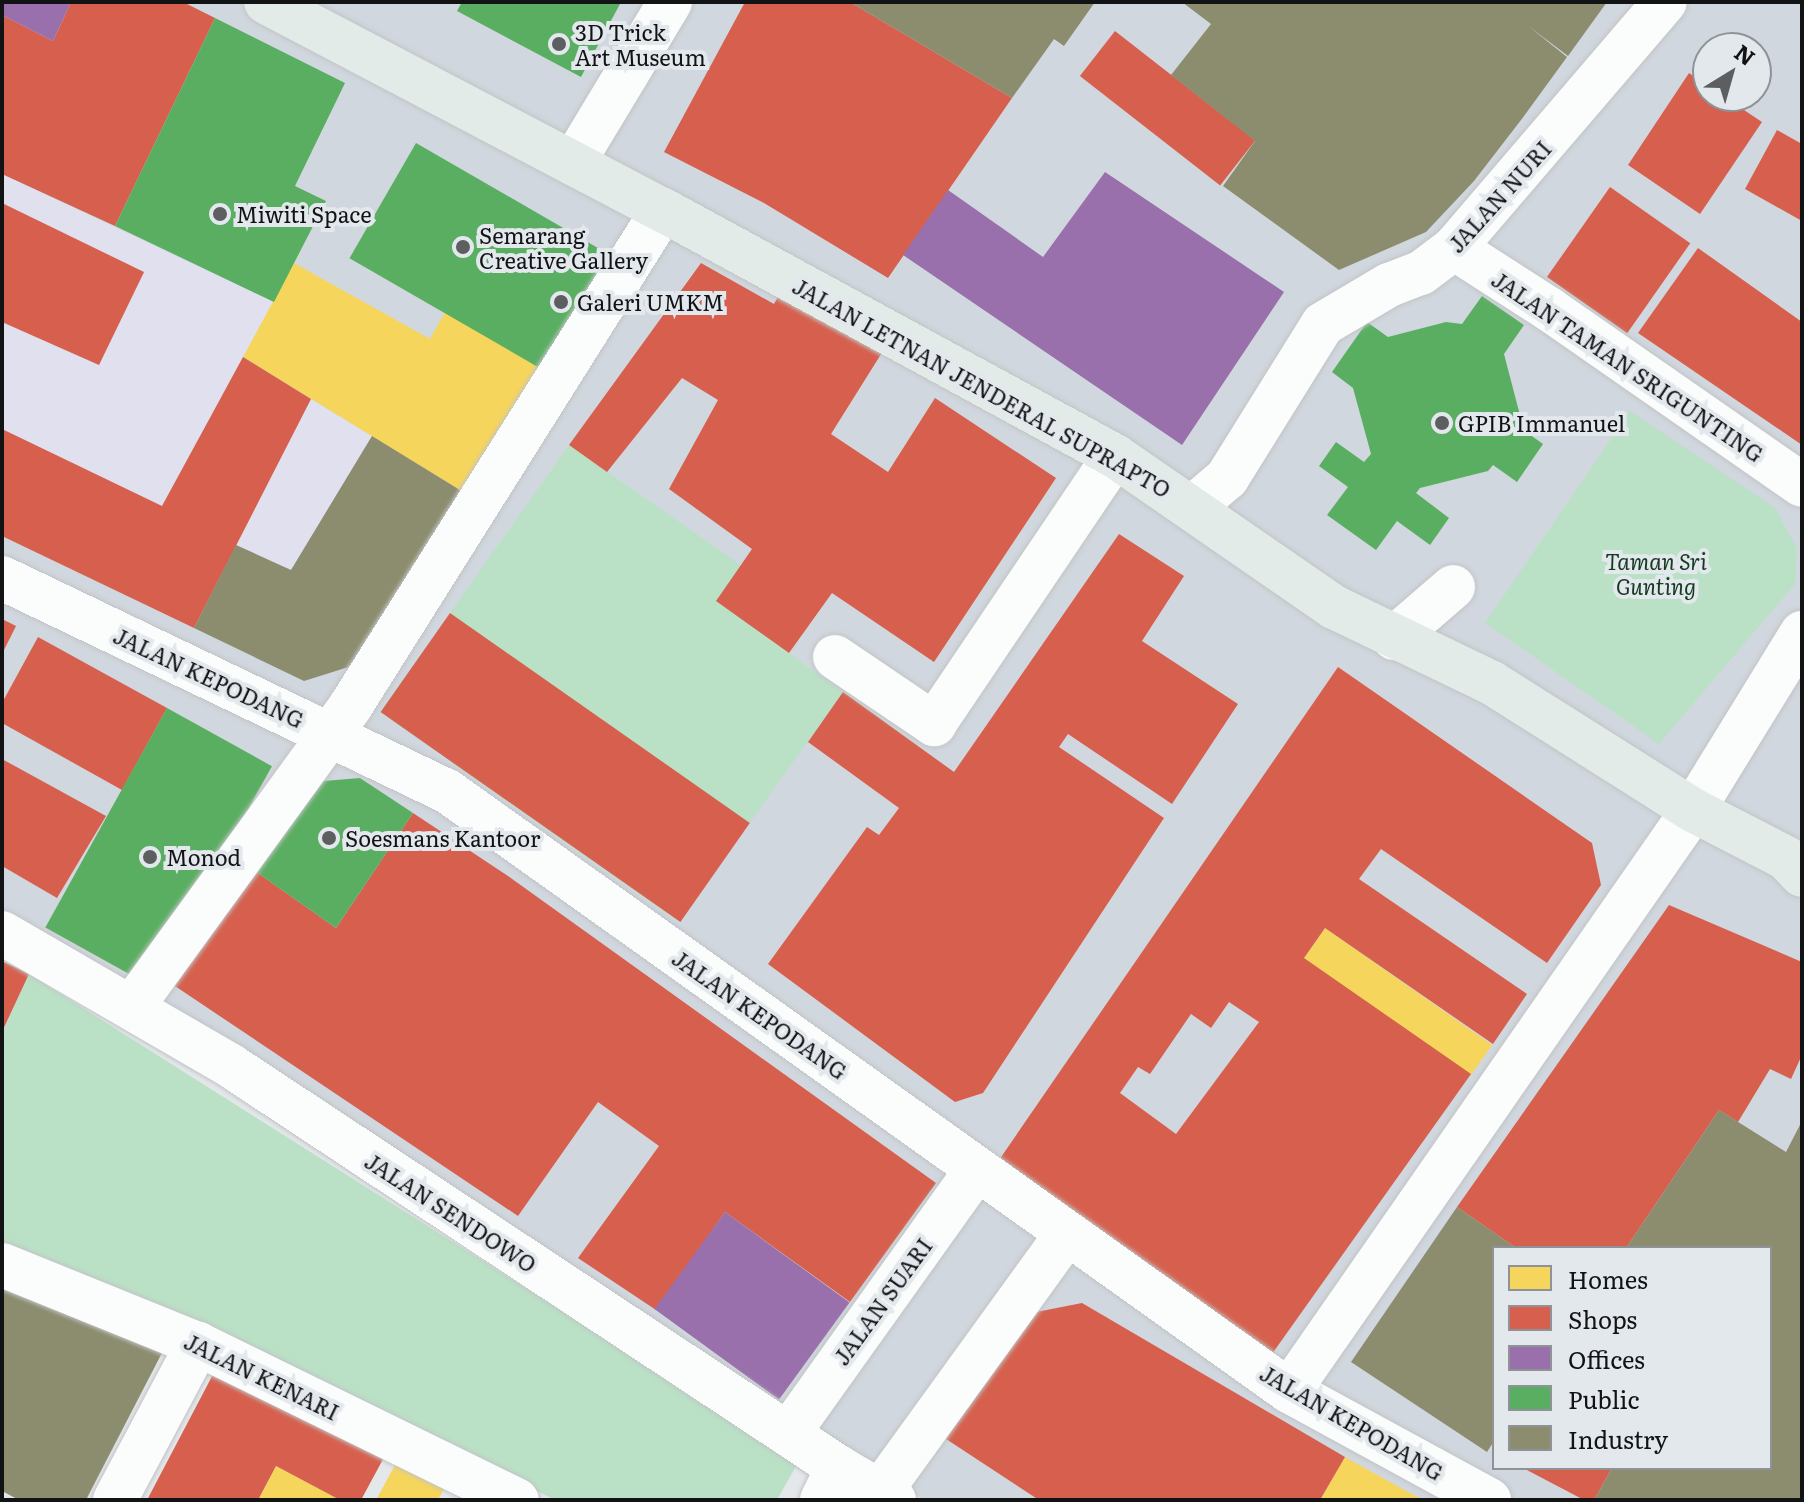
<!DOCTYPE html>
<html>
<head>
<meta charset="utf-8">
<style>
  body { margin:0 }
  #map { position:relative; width:1804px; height:1502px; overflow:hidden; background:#e5e8eb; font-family:Literata,serif }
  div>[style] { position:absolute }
  .built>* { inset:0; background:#d1d7de }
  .industrial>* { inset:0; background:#e1e0ee }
  .green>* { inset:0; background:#bae1c6 }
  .homes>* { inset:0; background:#f6d55c; transform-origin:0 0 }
  .shops>* { inset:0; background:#d6604d; transform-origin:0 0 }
  .round { border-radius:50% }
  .offices>* { inset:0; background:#9970ab; transform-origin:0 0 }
  .public>* { inset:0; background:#5aae61; transform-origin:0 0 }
  .industry>* { inset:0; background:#8c8c6e }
  .roads { filter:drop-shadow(0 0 2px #c1c4c6) drop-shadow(0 0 2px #c1c4c6) }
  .minor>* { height:44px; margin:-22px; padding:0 22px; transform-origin:22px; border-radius:22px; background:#fbfcfc }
  .major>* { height:44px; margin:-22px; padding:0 22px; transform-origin:22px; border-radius:22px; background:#e3ebe9 }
  .dots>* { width:22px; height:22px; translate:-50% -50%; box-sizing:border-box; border:4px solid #e3e8ed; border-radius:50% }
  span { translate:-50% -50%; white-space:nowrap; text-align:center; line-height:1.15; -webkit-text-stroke:8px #e3e8ed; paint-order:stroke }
  .poi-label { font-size:22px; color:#121315 }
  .left { translate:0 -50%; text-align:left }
  .street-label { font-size:22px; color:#121315 }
  .park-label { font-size:22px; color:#143a21; font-style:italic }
  .frame { position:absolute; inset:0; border:4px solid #121315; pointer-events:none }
  .legend { position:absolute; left:1492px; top:1246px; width:280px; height:224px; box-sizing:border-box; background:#e3e8ed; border:2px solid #8f9397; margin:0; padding:10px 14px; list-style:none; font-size:24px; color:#121315 }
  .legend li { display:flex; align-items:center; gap:16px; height:40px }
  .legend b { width:40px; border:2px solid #8f9397 }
  .north { position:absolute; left:1692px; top:32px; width:80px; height:80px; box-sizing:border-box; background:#e3e8ed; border:2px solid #8f9397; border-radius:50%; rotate:37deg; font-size:22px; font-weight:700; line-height:32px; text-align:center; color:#121315 }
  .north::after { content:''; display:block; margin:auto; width:28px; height:36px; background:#5c5e60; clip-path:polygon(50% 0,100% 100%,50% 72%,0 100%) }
</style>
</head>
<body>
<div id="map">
  <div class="built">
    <div style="clip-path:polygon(evenodd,2px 2px,1802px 2px,1802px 1500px,924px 1500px,2px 918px,2px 2px,1708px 48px,1756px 48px,1756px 96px,1708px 96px,1708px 48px,2px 2px,1494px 1248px,1770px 1248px,1770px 1468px,1494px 1468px,1494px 1248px)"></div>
  </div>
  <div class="industrial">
    <div style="clip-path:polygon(2px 174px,274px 302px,162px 506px,2px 429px,2px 322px,99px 365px,144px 273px,2px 203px)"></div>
    <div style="clip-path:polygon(311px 399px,372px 436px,291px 570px,236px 545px)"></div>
  </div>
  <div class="green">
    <div style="clip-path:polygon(1630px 411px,1775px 508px,1797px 548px,1795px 584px,1659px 744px,1485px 623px)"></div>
    <div style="clip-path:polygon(569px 445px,741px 565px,717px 601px,843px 692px,679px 922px,380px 712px)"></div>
    <div style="clip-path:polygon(29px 974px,799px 1461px,777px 1500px,555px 1500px,207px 1327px,2px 1250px,2px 1033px)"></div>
  </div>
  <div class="homes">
    <div style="clip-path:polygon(294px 263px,430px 339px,445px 312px,545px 371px,468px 495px,243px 357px)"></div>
    <div style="left:1325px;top:928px;width:204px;height:37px;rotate:35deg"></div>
    <div style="clip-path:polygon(401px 1454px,448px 1481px,438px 1500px,376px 1500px)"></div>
    <div style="clip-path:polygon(1345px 1457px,1408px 1492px,1424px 1500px,1320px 1500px)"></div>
    <div style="clip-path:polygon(276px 1466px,331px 1495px,340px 1500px,258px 1500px)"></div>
  </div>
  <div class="shops">
    <div style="clip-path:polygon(71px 2px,183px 2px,215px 18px,115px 226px,2px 174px,2px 15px,53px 41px)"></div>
    <div style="clip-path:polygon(745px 2px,850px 2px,1012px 98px,888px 278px,764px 203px,664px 152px)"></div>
    <div style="left:1115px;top:31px;width:178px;height:57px;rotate:38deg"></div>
    <div style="clip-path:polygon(1689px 73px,1708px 86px,1708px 96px,1723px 96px,1762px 122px,1700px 214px,1628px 165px)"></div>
    <div style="clip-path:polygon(1777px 130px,1802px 144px,1802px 221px,1745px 189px)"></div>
    <div style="left:1610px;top:187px;width:98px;height:110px;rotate:35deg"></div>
    <div style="clip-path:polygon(2px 203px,144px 272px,99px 365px,2px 322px)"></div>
    <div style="clip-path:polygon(1698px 248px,1802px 322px,1802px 445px,1638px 333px)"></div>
    <div style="clip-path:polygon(701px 263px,774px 304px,780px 293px,883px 351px,831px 434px,888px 472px,935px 398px,1056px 478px,934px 662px,832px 593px,789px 653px,716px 601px,752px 549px,669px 489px,718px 400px,682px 378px,607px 472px,569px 445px)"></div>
    <div class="round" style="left:1378px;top:342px;width:124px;height:124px"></div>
    <div style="clip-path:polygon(243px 357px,311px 399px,194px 628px,2px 536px,2px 429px,162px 506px)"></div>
    <div style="clip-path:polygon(1119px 534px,1184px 576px,1142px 641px,1238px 704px,1172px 804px,1068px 734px,1059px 747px,1164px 818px,983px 1093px,955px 1102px,768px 964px,867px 827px,879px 835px,899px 808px,808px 742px,843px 692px,954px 772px)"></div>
    <div style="left:450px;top:613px;width:366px;height:121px;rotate:35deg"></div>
    <div style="clip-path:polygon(2px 619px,16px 626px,2px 654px)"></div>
    <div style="clip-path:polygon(38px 637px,167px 708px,122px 790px,2px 723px,2px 703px)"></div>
    <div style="clip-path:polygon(evenodd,1338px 667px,1592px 843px,1601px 885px,1547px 963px,1381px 849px,1359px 879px,1527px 994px,1493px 1044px,1325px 928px,1304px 958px,1471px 1074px,1267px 1361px,997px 1163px,1338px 667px,1229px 1002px,1259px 1022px,1176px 1134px,1120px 1093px,1138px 1067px,1150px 1074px,1191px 1014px,1211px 1028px,1229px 1002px)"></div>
    <div style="clip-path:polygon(2px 759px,106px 816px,57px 898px,2px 866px)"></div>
    <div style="clip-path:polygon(413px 813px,508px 876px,936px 1183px,850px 1302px,725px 1212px,656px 1310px,578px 1258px,659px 1146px,598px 1102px,518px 1216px,166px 980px,245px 864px,336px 928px)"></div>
    <div style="clip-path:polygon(1669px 905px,1802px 962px,1802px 1055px,1791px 1079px,1770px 1069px,1738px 1122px,1719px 1110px,1626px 1248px,1516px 1248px,1457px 1207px)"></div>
    <div style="clip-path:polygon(2px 961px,29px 974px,2px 1032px)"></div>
    <div style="clip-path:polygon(1082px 1303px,1345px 1457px,1320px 1500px,1039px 1500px,940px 1435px,1016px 1316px)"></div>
    <div style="clip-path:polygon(220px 1361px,388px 1450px,361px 1500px,340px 1500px,276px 1466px,258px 1500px,147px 1500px)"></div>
    <div style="clip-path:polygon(1523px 1468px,1612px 1468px,1594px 1500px,1584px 1500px)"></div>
  </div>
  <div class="offices">
    <div style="clip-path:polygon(2px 2px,71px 2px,53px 41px,2px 15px)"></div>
    <div style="clip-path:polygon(1105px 172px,1284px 292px,1182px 445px,903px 255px,948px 190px,1043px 257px)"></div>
    <div style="left:725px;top:1212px;width:154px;height:120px;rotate:36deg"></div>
  </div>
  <div class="public">
    <div style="clip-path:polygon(462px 2px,621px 2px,581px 77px,457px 11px)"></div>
    <div style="clip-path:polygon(215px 18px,345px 83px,295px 186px,326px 201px,274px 302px,115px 226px)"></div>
    <div style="left:416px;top:143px;width:224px;height:133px;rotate:30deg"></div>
    <div style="clip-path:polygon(1482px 296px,1524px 325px,1504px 354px,1521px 419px,1519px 427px,1543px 444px,1517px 482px,1493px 465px,1488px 471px,1420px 488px,1416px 493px,1449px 518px,1430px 545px,1397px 521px,1376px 550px,1327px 515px,1348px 487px,1319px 466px,1336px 442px,1364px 462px,1371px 454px,1353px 388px,1332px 372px,1367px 322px,1388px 337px,1446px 322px,1462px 324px)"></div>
    <div style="left:167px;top:708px;width:120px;height:251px;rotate:29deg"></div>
    <div style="clip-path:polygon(360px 778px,413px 813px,336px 928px,245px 864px,300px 783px)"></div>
  </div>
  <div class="industry">
    <div style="clip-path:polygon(850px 2px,1095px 2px,1064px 46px,1054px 39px,1012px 98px)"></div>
    <div style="clip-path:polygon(1182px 2px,1607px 2px,1568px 56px,1527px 25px,1567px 57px,1521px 120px,1474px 181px,1426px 232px,1339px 270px,1223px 186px,1255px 141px,1171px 75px,1211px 24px)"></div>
    <div style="clip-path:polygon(372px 436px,468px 495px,358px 664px,304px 681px,194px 628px,236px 545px,291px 570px)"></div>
    <div style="clip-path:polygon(1719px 1110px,1786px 1152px,1802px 1121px,1802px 1500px,1594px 1500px,1612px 1468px,1770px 1468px,1770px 1248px,1626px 1248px)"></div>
    <div style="clip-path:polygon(1457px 1207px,1516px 1248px,1494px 1248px,1494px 1441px,1487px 1452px,1351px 1362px)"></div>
    <div style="clip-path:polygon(2px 1275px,163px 1351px,86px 1500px,19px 1500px,2px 1491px)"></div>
  </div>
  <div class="roads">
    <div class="minor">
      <div style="left:573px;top:163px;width:188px;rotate:-58.9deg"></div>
      <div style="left:1454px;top:248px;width:113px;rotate:32.7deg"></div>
      <div style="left:1549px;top:309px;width:308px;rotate:34.8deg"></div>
      <div style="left:1193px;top:507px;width:45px;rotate:-40.5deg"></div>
      <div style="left:1227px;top:478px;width:181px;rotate:-58.1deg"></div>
      <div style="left:1323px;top:324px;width:77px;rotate:-30.6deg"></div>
      <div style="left:1389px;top:285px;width:34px;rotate:-21deg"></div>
      <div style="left:1421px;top:273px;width:41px;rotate:-37.1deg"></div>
      <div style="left:1454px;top:248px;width:324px;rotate:-49.4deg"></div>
      <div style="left:2px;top:578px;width:493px;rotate:25.6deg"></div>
      <div style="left:447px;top:791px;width:1034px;rotate:35.47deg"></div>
      <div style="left:1289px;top:1391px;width:228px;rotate:28.6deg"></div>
      <div style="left:1394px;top:638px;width:78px;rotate:-40.8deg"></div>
      <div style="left:835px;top:657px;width:120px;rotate:34.1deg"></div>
      <div style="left:934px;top:724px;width:323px;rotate:-56deg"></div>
      <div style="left:2px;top:933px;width:265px;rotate:30.1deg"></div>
      <div style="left:231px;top:1066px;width:727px;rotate:33.45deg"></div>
      <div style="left:838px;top:1467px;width:65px;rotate:30.5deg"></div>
      <div style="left:132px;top:1007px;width:371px;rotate:-54deg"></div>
      <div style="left:350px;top:707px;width:587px;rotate:-57.8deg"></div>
      <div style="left:2px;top:1265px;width:211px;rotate:22deg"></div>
      <div style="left:198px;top:1344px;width:355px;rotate:26.1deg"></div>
      <div style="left:1289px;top:1391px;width:708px;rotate:-55.19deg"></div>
      <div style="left:1693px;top:810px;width:208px;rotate:-58.4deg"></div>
      <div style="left:788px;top:1434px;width:325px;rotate:-54.5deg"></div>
      <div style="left:880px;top:1492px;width:317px;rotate:-54.1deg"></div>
      <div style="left:115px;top:1500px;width:177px;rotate:-62deg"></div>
      <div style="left:822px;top:1500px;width:37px;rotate:-64deg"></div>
    </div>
    <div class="major">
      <div style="left:266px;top:2px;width:448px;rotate:27.7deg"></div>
      <div style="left:663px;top:210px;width:515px;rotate:28.56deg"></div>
      <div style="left:1115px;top:456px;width:266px;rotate:34.6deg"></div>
      <div style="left:1334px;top:607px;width:175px;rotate:25.7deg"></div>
      <div style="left:1492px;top:683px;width:238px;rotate:32.3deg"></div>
      <div style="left:1693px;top:810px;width:105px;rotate:27.3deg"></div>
      <div style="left:1786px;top:858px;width:23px;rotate:47deg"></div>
    </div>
  </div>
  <div class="dots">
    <div style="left:559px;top:44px;background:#5c5e60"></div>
    <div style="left:220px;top:214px;background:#5c5e60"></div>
    <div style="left:463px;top:247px;background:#5c5e60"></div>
    <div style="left:561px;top:302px;background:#5c5e60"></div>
    <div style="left:1442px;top:423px;background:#5c5e60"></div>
    <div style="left:329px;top:838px;background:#5c5e60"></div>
    <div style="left:150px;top:857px;background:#5c5e60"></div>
  </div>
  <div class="poi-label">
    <span class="left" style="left:575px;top:44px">3D Trick<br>Art Museum</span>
    <span class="left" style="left:236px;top:214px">Miwiti Space</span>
    <span class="left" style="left:479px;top:247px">Semarang<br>Creative Gallery</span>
    <span class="left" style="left:577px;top:302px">Galeri UMKM</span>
    <span class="left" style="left:1458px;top:423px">GPIB Immanuel</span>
    <span class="left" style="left:345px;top:838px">Soesmans Kantoor</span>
    <span class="left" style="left:166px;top:857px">Monod</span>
  </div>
  <div class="street-label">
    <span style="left:1499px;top:196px;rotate:-48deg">JALAN NURI</span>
    <span style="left:1628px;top:366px;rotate:34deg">JALAN TAMAN SRIGUNTING</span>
    <span style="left:982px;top:387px;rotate:29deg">JALAN LETNAN JENDERAL SUPRAPTO</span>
    <span style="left:209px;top:677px;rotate:25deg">JALAN KEPODANG</span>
    <span style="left:760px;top:1014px;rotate:35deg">JALAN KEPODANG</span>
    <span style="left:451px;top:1212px;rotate:33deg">JALAN SENDOWO</span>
    <span style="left:882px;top:1301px;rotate:-54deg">JALAN SUARI</span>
    <span style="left:262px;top:1376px;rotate:26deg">JALAN KENARI</span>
    <span style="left:1352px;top:1422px;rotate:30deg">JALAN KEPODANG</span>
  </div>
  <div class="park-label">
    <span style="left:1656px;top:573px">Taman Sri<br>Gunting</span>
  </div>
  <div class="frame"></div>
  <ul class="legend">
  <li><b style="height:22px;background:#f6d55c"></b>Homes</li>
  <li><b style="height:22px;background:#d6604d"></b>Shops</li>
  <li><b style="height:22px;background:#9970ab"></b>Offices</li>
  <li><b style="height:22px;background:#5aae61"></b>Public</li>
  <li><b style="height:22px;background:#8c8c6e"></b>Industry</li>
  </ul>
  <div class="north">N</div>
</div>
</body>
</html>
